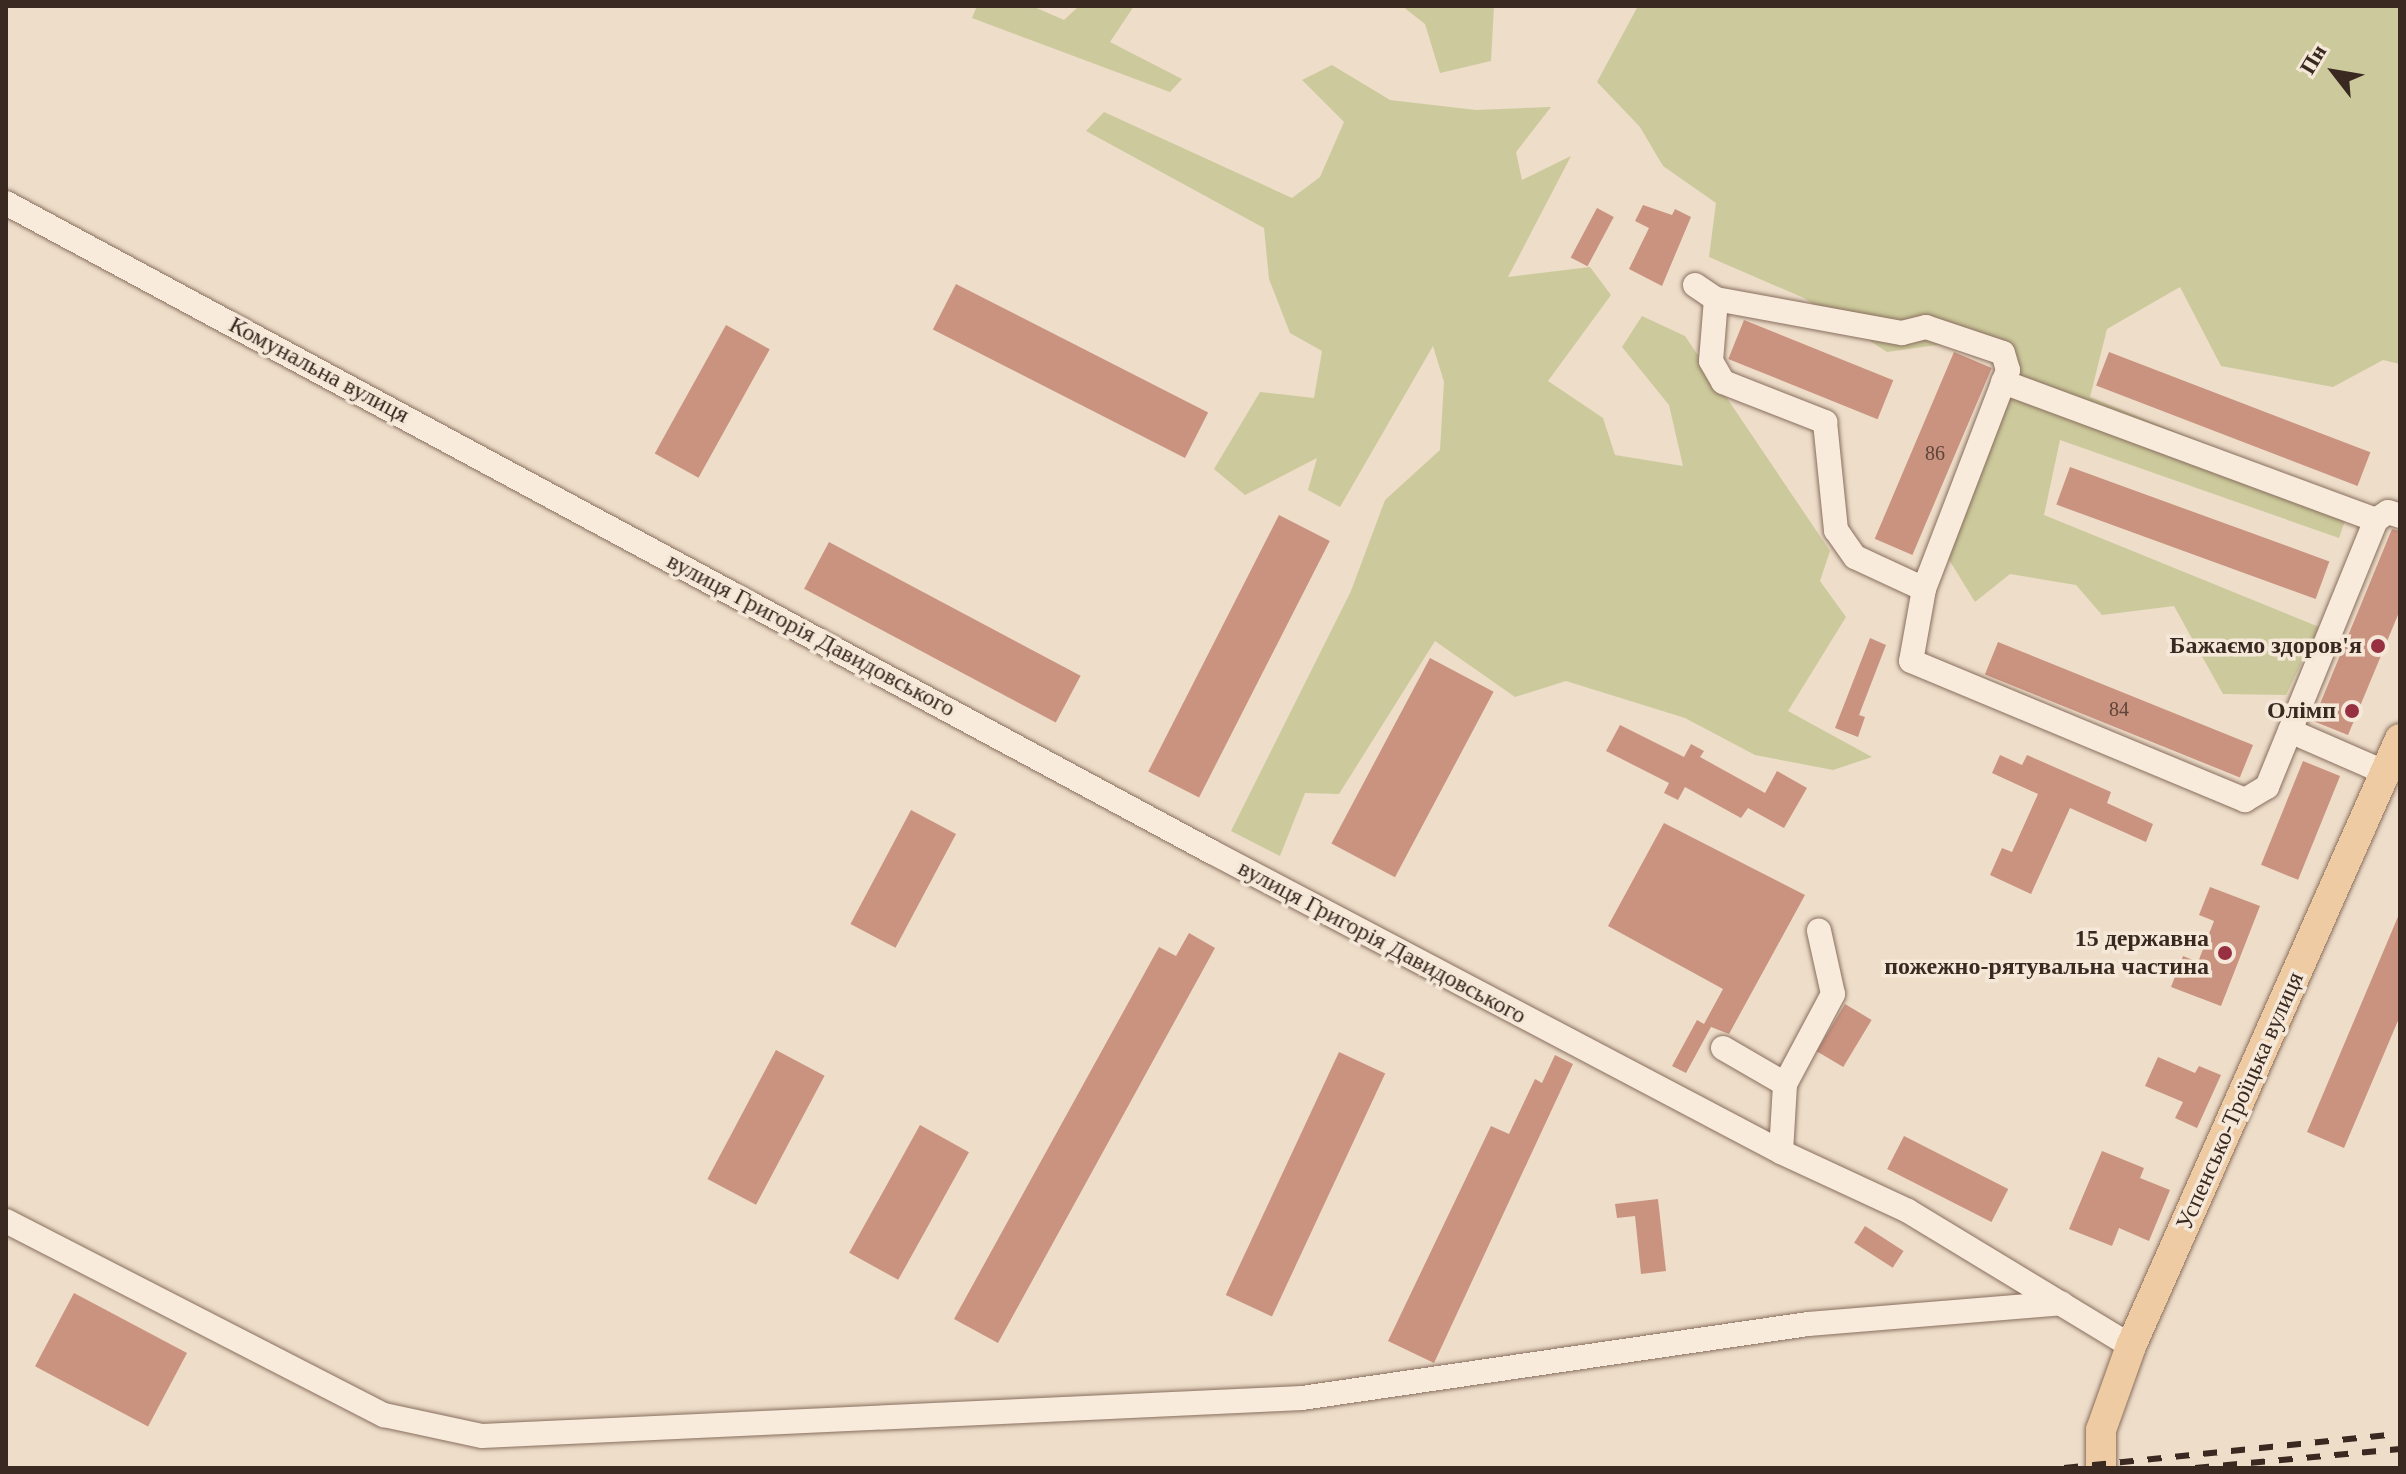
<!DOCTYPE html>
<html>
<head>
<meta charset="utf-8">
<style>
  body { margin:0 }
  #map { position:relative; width:2406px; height:1474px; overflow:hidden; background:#edddc9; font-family:Georgia,serif }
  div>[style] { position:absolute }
  .green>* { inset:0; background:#ccca9c }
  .building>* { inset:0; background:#ca9380; transform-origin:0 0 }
  .roads { filter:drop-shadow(0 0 2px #896e5e) drop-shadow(0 0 2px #896e5e) }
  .minor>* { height:24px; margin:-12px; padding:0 12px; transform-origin:12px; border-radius:12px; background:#f8ebdc }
  .major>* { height:30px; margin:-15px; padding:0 15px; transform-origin:15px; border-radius:15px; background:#eecba3 }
  .rail>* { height:6px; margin-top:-3px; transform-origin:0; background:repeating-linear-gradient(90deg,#3a2921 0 14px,transparent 0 28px) }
  .dots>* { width:22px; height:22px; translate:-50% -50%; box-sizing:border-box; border:4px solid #f5e8d8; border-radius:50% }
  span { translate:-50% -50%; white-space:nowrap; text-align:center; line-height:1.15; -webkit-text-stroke:7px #f5e8d8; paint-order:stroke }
  .number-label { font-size:20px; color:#5e4439 }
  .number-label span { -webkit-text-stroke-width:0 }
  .street-label { font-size:24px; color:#3a2921 }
  .poi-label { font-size:24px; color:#3a2921; font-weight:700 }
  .right { translate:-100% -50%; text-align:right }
  .frame { position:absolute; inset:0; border:8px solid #3a2921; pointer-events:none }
  .north { position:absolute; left:2294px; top:32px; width:80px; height:80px; -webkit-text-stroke:6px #f5e8d8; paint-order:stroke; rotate:301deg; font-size:22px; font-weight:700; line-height:32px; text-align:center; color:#3a2921 }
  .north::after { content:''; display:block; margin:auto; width:28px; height:36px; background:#3a2921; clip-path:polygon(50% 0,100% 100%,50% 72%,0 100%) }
</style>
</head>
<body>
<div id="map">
  <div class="green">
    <div style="clip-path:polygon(977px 6px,1032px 6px,1064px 20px,1079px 6px,1134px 6px,1110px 42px,1182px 79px,1170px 92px,972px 18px)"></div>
    <div style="clip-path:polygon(1402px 6px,1494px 6px,1491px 61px,1440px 73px,1425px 24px)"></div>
    <div style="clip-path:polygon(1638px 6px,2400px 6px,2400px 364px,2383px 360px,2333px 387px,2221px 366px,2180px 287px,2107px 329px,2090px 397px,2351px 503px,2339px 538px,2060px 440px,2044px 515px,2319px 627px,2286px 695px,2223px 694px,2174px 606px,2102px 615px,2076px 585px,2010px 574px,1975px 602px,1940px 545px,2009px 362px,1987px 338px,1887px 352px,1804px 298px,1709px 257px,1716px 203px,1663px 166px,1640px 127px,1597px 82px)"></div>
    <div style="clip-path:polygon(1332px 65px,1390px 100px,1476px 110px,1551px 107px,1516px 152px,1522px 180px,1571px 156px,1508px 277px,1590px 267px,1611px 295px,1548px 381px,1603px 418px,1615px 455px,1683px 466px,1669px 405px,1622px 347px,1642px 316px,1685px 336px,1830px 551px,1820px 581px,1846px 617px,1788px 711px,1872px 757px,1833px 770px,1755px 755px,1685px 718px,1566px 681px,1515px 697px,1435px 641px,1339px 794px,1305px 793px,1280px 856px,1231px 831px,1351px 591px,1385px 500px,1440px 450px,1444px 382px,1433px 346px,1340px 507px,1308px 490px,1317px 458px,1245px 495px,1214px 469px,1260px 392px,1314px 398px,1322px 351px,1290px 333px,1269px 279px,1264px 228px,1086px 131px,1104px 112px,1292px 198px,1320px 177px,1344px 122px,1302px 80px)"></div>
  </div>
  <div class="building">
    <div style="clip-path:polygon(1643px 205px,1672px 215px,1675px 209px,1691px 217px,1662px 286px,1629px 269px,1649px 228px,1635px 221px)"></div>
    <div style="left:1597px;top:208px;width:19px;height:56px;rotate:28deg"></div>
    <div style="left:956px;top:284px;width:283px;height:51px;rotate:27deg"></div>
    <div style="left:1744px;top:320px;width:161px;height:42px;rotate:22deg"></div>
    <div style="left:726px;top:325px;width:50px;height:147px;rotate:29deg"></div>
    <div style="left:1954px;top:352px;width:41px;height:203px;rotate:23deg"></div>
    <div style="left:2109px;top:352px;width:280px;height:36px;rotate:21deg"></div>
    <div style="left:2070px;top:467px;width:276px;height:40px;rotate:20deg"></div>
    <div style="left:1279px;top:515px;width:57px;height:288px;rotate:27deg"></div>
    <div style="clip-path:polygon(2392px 529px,2400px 531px,2400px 610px,2348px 735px,2313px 721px)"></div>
    <div style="left:829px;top:542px;width:285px;height:53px;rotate:28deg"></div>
    <div style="clip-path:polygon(1870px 638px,1886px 645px,1859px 715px,1865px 717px,1858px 737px,1835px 728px)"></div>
    <div style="left:1998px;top:642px;width:275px;height:35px;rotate:22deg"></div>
    <div style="left:1430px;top:658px;width:72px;height:210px;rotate:28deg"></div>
    <div style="clip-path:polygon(1620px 725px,1684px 757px,1691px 744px,1704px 751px,1700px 757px,1765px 793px,1777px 771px,1807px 788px,1784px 828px,1748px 808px,1741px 818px,1685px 787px,1678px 800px,1664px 793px,1669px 783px,1606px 751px)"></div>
    <div style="clip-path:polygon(2000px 755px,2022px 765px,2027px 755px,2111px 792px,2107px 803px,2153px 824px,2146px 842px,2070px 808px,2031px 894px,1990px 875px,2002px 848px,2012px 852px,2038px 794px,1992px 773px)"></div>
    <div style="left:2303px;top:761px;width:40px;height:112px;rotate:22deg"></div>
    <div style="left:911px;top:810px;width:51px;height:129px;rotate:28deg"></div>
    <div style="clip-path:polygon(1664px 823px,1805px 895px,1729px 1034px,1706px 1025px,1711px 1027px,1686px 1073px,1672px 1066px,1697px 1020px,1704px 1024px,1723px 989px,1608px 926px)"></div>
    <div style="clip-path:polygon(2210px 887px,2260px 906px,2221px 1006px,2171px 987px,2183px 956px,2198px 962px,2214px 921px,2199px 915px)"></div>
    <div style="clip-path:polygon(2400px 912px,2400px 1016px,2344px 1148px,2307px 1132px)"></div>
    <div style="clip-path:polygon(1189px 933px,1215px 948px,998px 1343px,954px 1319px,1159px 947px,1176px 956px)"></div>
    <div style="left:1845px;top:1004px;width:31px;height:55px;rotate:31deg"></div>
    <div style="left:776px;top:1050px;width:55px;height:146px;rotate:28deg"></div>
    <div style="left:1339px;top:1052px;width:51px;height:268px;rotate:25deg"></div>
    <div style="clip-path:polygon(1555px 1055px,1573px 1064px,1434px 1363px,1388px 1341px,1491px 1126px,1509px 1134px,1535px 1079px,1542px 1083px)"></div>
    <div style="clip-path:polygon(2158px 1057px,2195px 1073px,2199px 1066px,2221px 1075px,2197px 1128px,2175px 1118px,2183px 1102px,2145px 1086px)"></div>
    <div style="left:920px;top:1125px;width:56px;height:146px;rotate:29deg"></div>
    <div style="left:1904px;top:1136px;width:117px;height:37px;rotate:27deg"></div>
    <div style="clip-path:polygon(2102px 1151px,2144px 1168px,2140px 1178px,2170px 1190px,2149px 1241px,2119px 1228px,2112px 1246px,2069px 1229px)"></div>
    <div style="clip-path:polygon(1658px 1199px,1666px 1271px,1641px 1274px,1635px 1216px,1617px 1218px,1615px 1204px)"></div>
    <div style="left:1865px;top:1226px;width:46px;height:20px;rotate:33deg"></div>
    <div style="left:74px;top:1293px;width:128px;height:83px;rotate:28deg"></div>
  </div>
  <div class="roads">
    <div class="minor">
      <div style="left:6px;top:203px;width:1370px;rotate:28.29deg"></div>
      <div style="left:1212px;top:852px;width:643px;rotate:27.8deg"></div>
      <div style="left:1781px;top:1152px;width:140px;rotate:24.9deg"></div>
      <div style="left:1908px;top:1211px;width:261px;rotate:31.2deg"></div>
      <div style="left:1695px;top:285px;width:25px;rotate:34deg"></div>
      <div style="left:1716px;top:299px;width:189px;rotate:10.4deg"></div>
      <div style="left:1902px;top:333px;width:25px;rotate:-14deg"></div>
      <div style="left:1926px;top:327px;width:81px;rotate:18.7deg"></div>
      <div style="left:2003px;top:353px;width:18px;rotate:74deg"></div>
      <div style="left:2008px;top:370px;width:235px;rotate:111deg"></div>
      <div style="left:1924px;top:589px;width:73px;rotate:100.2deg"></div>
      <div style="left:1911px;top:661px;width:362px;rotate:22.6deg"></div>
      <div style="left:2245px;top:800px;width:26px;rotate:-31deg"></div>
      <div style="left:2267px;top:787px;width:288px;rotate:-67.8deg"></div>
      <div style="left:2376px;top:520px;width:14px;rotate:-34deg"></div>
      <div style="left:2388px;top:512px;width:13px;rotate:18deg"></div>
      <div style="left:1716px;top:299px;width:62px;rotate:94.6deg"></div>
      <div style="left:1711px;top:361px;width:24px;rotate:60deg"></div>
      <div style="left:1723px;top:382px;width:110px;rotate:21.4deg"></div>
      <div style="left:1825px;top:422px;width:109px;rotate:84.2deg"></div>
      <div style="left:1836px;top:530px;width:33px;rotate:55deg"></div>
      <div style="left:1855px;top:557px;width:76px;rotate:24.9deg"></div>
      <div style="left:2003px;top:382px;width:398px;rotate:20.3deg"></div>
      <div style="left:2290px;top:731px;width:105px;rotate:23.6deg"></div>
      <div style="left:1723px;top:1048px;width:72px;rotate:30.1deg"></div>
      <div style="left:1781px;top:1152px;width:68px;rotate:-86.6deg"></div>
      <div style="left:1785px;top:1084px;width:102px;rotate:-61.9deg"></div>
      <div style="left:1833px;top:994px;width:65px;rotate:-102.5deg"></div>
      <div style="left:6px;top:1221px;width:425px;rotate:27.2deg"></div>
      <div style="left:384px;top:1415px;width:100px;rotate:12.1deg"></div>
      <div style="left:482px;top:1436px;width:821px;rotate:-2.65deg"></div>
      <div style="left:1302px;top:1398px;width:511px;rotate:-8.32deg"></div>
      <div style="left:1808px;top:1324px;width:254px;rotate:-4.7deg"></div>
    </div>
    <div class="major">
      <div style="left:2101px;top:1468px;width:38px;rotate:-90deg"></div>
      <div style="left:2101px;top:1430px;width:89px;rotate:-70.3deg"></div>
      <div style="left:2131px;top:1346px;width:664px;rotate:-66.1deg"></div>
    </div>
  </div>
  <div class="rail">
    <div style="left:2064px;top:1468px;width:338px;rotate:-5.8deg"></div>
    <div style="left:2195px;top:1468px;width:206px;rotate:-5.3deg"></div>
  </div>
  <div class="dots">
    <div style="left:2378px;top:646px;background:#973040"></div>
    <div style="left:2352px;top:711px;background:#973040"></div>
    <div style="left:2225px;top:953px;background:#973040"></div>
  </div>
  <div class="number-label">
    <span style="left:1935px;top:453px">86</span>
    <span style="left:2119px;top:709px">84</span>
  </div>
  <div class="street-label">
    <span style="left:319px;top:370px;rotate:28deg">Комунальна вулиця</span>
    <span style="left:811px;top:635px;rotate:28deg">вулиця Григорія Давидовського</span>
    <span style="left:1382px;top:942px;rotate:28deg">вулиця Григорія Давидовського</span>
    <span style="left:2240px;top:1101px;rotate:-66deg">Успенсько-Троїцька вулиця</span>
  </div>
  <div class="poi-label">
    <span class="right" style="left:2362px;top:646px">Бажаємо здоров'я</span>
    <span class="right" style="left:2336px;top:711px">Олімп</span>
    <span class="right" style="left:2209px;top:953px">15 державна<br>пожежно-рятувальна частина</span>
  </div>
  <div class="frame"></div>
  <div class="north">Пн</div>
</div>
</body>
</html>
